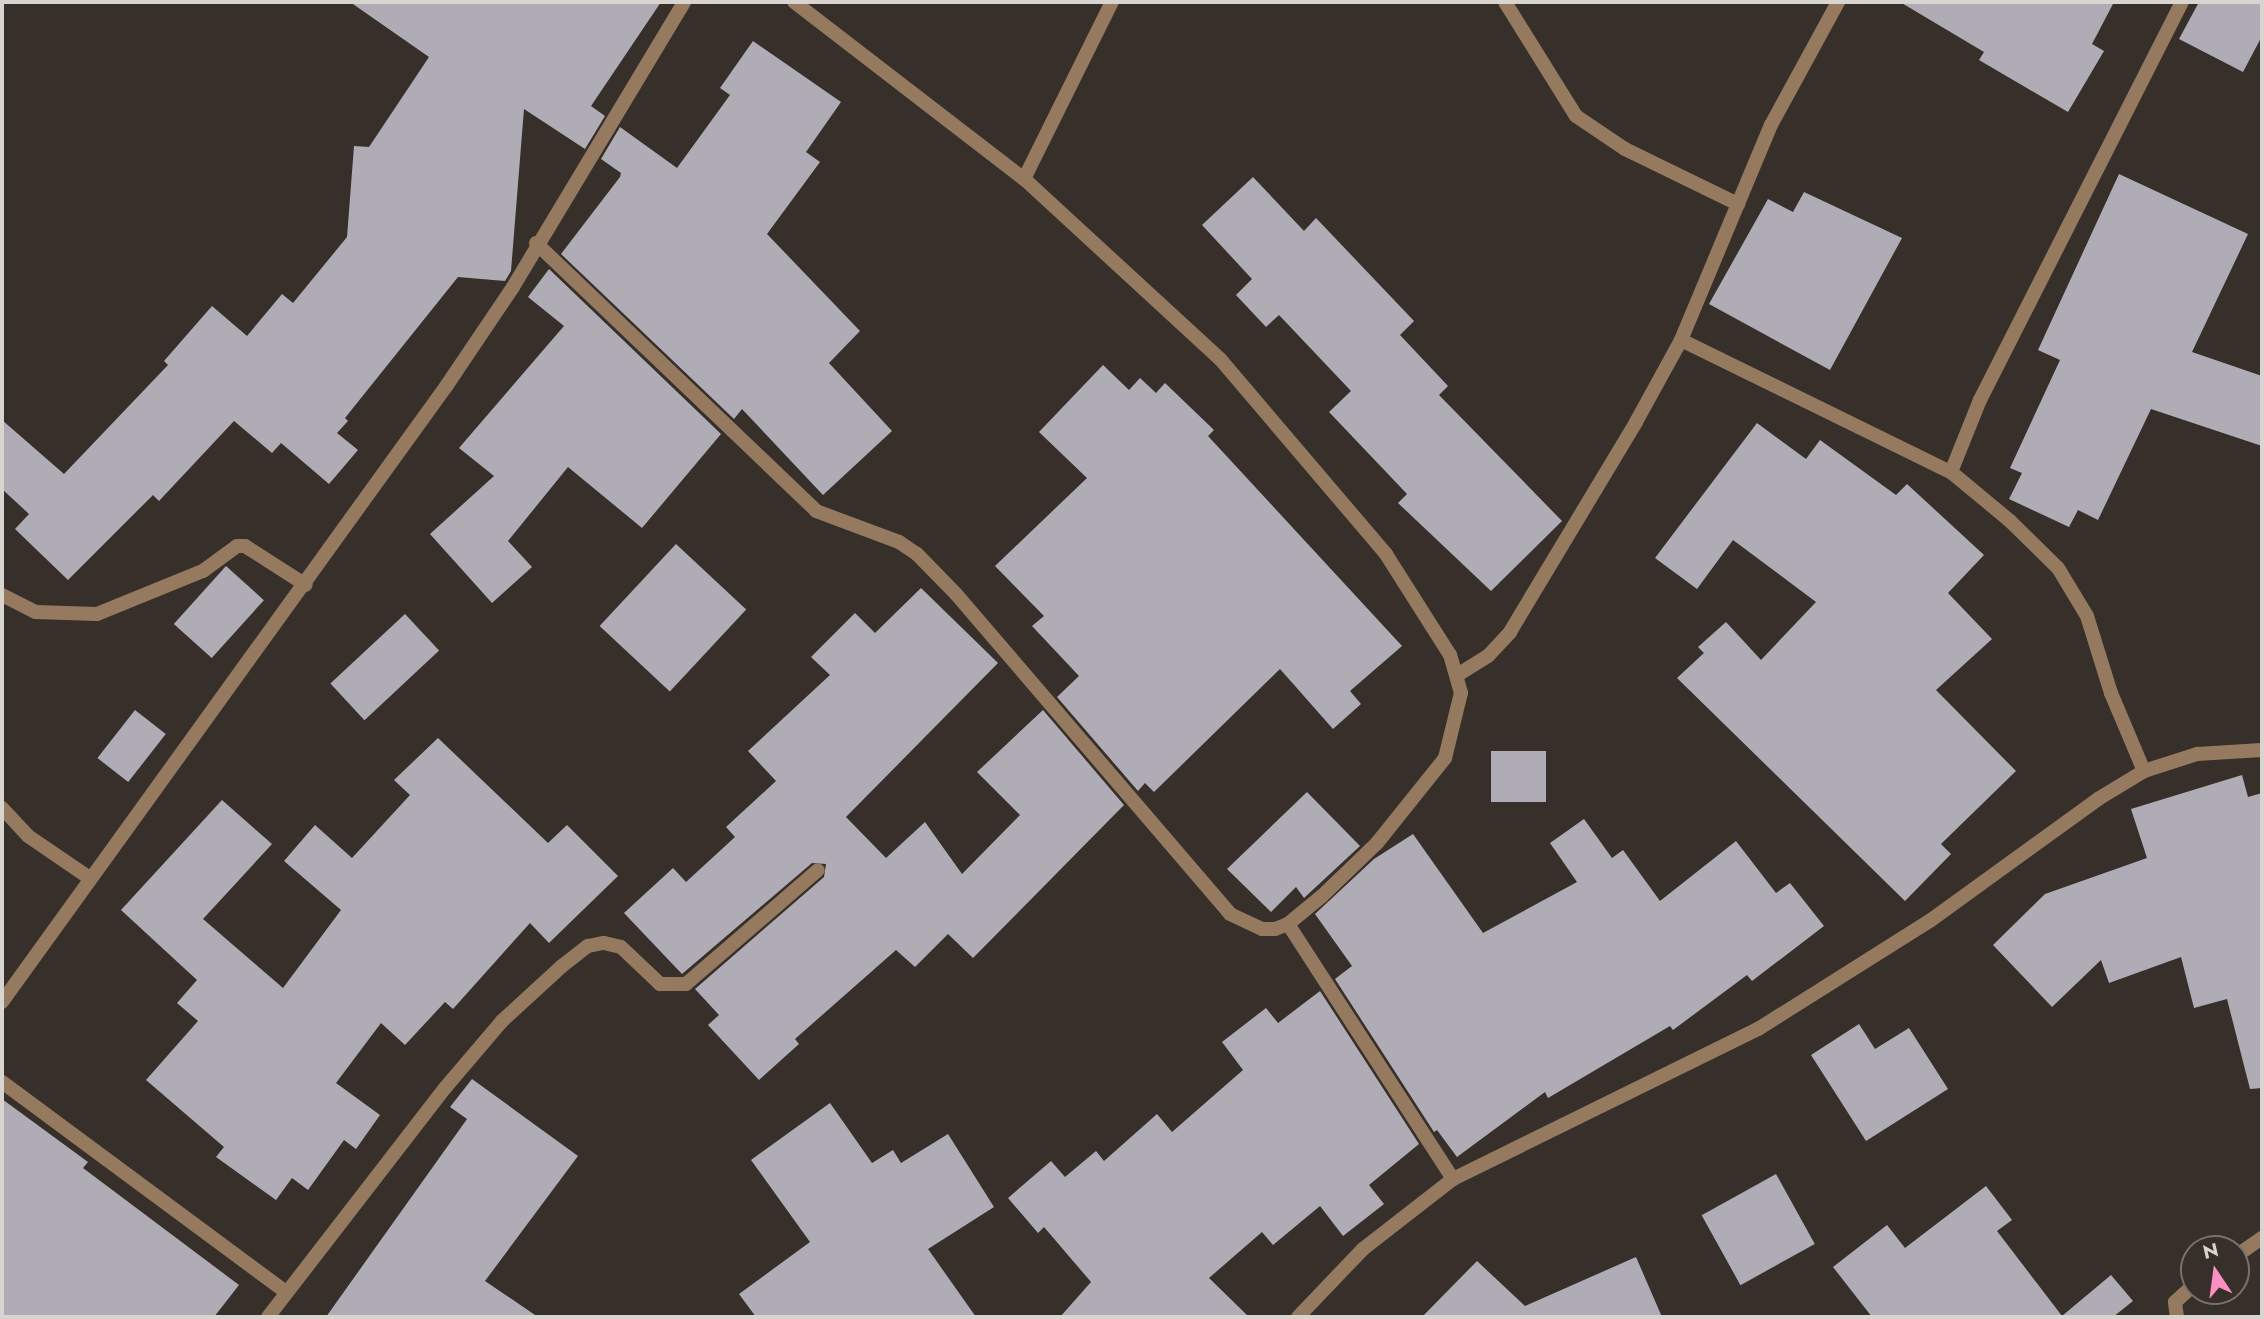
<!DOCTYPE html>
<html>
<head>
<meta charset="utf-8">
<style>
  body { margin:0 }
  #map { position:relative; width:2264px; height:1319px; overflow:hidden; background:#37302a; font-family:Jost,sans-serif }
  div>[style] { position:absolute }
  .building>* { inset:0; background:#b0acb6; transform-origin:0 0 }
  .lane>* { height:14px; margin:-7px; padding:0 7px; transform-origin:7px; border-radius:7px; background:#957a60 }
  .street>* { height:14px; margin:-7px; padding:0 7px; transform-origin:7px; border-radius:7px; background:#957a60 }
  span { translate:-50% -50%; white-space:nowrap; text-align:center; line-height:1.15; -webkit-text-stroke:7px #37302a; paint-order:stroke }
  .frame { position:absolute; inset:0; border:4px solid #d8d4d0; pointer-events:none }
  .north { position:absolute; left:2180px; top:1235px; width:70px; height:70px; box-sizing:border-box; background:#37302a; border:2px solid #77726c; border-radius:50%; rotate:347deg; font-size:19px; font-weight:700; line-height:28px; text-align:center; color:#d8d4d0 }
  .north::after { content:''; display:block; margin:auto; width:24px; height:32px; background:#fc8fc1; clip-path:polygon(50% 0,100% 100%,50% 72%,0 100%) }
</style>
</head>
<body>
<div id="map">
  <div class="building">
    <div style="clip-path:polygon(350px 2px,661px 2px,591px 106px,605px 116px,585px 149px,524px 109px,511px 271px,505px 281px,458px 277px,345px 418px,348px 421px,337px 433px,358px 450px,329px 484px,281px 443px,272px 453px,234px 421px,159px 501px,153px 495px,68px 580px,15px 529px,29px 514px,2px 489px,2px 420px,64px 474px,168px 365px,164px 361px,212px 306px,247px 336px,282px 294px,293px 303px,347px 237px,354px 146px,369px 147px,429px 57px)"></div>
    <div style="clip-path:polygon(1900px 2px,2114px 2px,2092px 44px,2104px 51px,2068px 112px,1979px 60px,1984px 52px)"></div>
    <div style="clip-path:polygon(2199px 2px,2262px 2px,2262px 36px,2243px 72px,2179px 39px)"></div>
    <div style="clip-path:polygon(753px 41px,841px 102px,806px 152px,820px 162px,767px 234px,860px 331px,829px 363px,892px 431px,823px 495px,742px 409px,734px 419px,561px 254px,620px 177px,621px 173px,601px 159px,620px 127px,677px 168px,730px 95px,720px 88px)"></div>
    <div style="clip-path:polygon(2119px 174px,2248px 234px,2192px 352px,2262px 376px,2262px 446px,2151px 409px,2098px 520px,2078px 510px,2069px 527px,2009px 499px,2022px 473px,2010px 468px,2060px 360px,2038px 350px)"></div>
    <div style="clip-path:polygon(1253px 177px,1304px 231px,1316px 218px,1414px 321px,1400px 335px,1448px 386px,1439px 395px,1562px 521px,1491px 591px,1398px 503px,1407px 494px,1329px 412px,1351px 391px,1279px 315px,1266px 327px,1236px 295px,1252px 279px,1202px 225px)"></div>
    <div style="clip-path:polygon(1804px 192px,1902px 238px,1830px 370px,1709px 304px,1768px 199px,1793px 212px)"></div>
    <div style="clip-path:polygon(549px 269px,721px 434px,642px 528px,568px 467px,508px 541px,532px 567px,492px 603px,430px 534px,494px 476px,459px 448px,564px 326px,528px 297px)"></div>
    <div style="clip-path:polygon(1103px 365px,1129px 390px,1140px 378px,1156px 393px,1165px 383px,1214px 430px,1208px 436px,1402px 646px,1350px 691px,1361px 704px,1333px 729px,1280px 669px,1154px 792px,1145px 783px,1138px 791px,1057px 697px,1079px 676px,1032px 626px,1044px 616px,995px 566px,1087px 478px,1039px 432px)"></div>
    <div style="clip-path:polygon(1757px 423px,1806px 459px,1820px 440px,1896px 495px,1907px 484px,1984px 555px,1948px 593px,1992px 639px,1936px 690px,2016px 771px,1941px 844px,1951px 854px,1905px 901px,1677px 678px,1704px 653px,1698px 647px,1726px 622px,1761px 660px,1816px 602px,1733px 540px,1697px 589px,1655px 558px)"></div>
    <div style="left:676px;top:544px;width:96px;height:112px;rotate:43deg"></div>
    <div style="left:226px;top:566px;width:51px;height:78px;rotate:42deg"></div>
    <div style="clip-path:polygon(921px 588px,998px 663px,846px 817px,886px 858px,925px 822px,962px 874px,1020px 815px,977px 772px,1043px 710px,1124px 805px,973px 958px,948px 934px,915px 967px,896px 950px,795px 1039px,799px 1044px,759px 1080px,708px 1025px,719px 1015px,695px 989px,824px 877px,826px 864px,812px 863px,682px 974px,624px 913px,673px 868px,686px 882px,735px 837px,726px 827px,776px 781px,748px 751px,830px 675px,811px 657px,855px 613px,875px 633px)"></div>
    <div style="left:405px;top:614px;width:50px;height:102px;rotate:47deg"></div>
    <div style="left:135px;top:710px;width:39px;height:61px;rotate:38deg"></div>
    <div style="clip-path:polygon(438px 738px,548px 843px,567px 825px,618px 876px,549px 943px,530px 923px,453px 1009px,445px 1002px,405px 1045px,381px 1023px,336px 1083px,380px 1115px,356px 1149px,344px 1140px,308px 1190px,292px 1178px,276px 1200px,216px 1157px,224px 1147px,146px 1080px,198px 1021px,177px 1003px,197px 980px,121px 910px,222px 800px,272px 844px,203px 919px,283px 988px,341px 910px,284px 861px,315px 825px,352px 858px,410px 795px,394px 780px)"></div>
    <div style="left:1491px;top:751px;width:55px;height:51px"></div>
    <div style="clip-path:polygon(2242px 775px,2248px 797px,2262px 793px,2262px 1088px,2250px 1089px,2227px 999px,2194px 1008px,2181px 957px,2109px 983px,2101px 960px,2052px 1007px,1993px 945px,2045px 894px,2147px 858px,2131px 809px)"></div>
    <div style="clip-path:polygon(1307px 792px,1360px 846px,1304px 898px,1296px 887px,1271px 912px,1227px 869px)"></div>
    <div style="clip-path:polygon(1584px 819px,1612px 858px,1623px 850px,1660px 901px,1736px 841px,1776px 893px,1790px 883px,1824px 926px,1752px 981px,1747px 975px,1673px 1030px,1670px 1026px,1548px 1098px,1545px 1092px,1457px 1157px,1437px 1130px,1434px 1132px,1335px 979px,1352px 966px,1315px 914px,1374px 859px,1413px 834px,1483px 933px,1577px 882px,1550px 843px)"></div>
    <div style="clip-path:polygon(1320px 991px,1419px 1144px,1369px 1185px,1384px 1204px,1343px 1236px,1320px 1206px,1273px 1245px,1262px 1232px,1209px 1278px,1249px 1317px,1060px 1317px,1091px 1282px,1044px 1227px,1038px 1233px,1008px 1198px,1051px 1161px,1065px 1177px,1096px 1151px,1104px 1161px,1157px 1114px,1172px 1132px,1243px 1070px,1222px 1042px,1266px 1008px,1278px 1023px)"></div>
    <div style="clip-path:polygon(1859px 1024px,1875px 1049px,1909px 1028px,1948px 1089px,1866px 1141px,1811px 1055px)"></div>
    <div style="clip-path:polygon(472px 1079px,578px 1156px,485px 1281px,538px 1317px,326px 1317px,467px 1119px,450px 1107px)"></div>
    <div style="clip-path:polygon(2px 1099px,88px 1162px,83px 1168px,239px 1285px,214px 1317px,2px 1317px)"></div>
    <div style="clip-path:polygon(830px 1103px,872px 1163px,893px 1150px,901px 1163px,948px 1134px,994px 1207px,928px 1249px,976px 1317px,756px 1317px,739px 1294px,810px 1242px,751px 1160px)"></div>
    <div style="left:1776px;top:1174px;width:80px;height:85px;rotate:61deg"></div>
    <div style="clip-path:polygon(1986px 1186px,2012px 1220px,1997px 1231px,2062px 1316px,2111px 1275px,2133px 1301px,2113px 1317px,1872px 1317px,1833px 1267px,1887px 1225px,1905px 1248px)"></div>
    <div style="clip-path:polygon(1636px 1257px,1662px 1317px,1422px 1317px,1477px 1261px,1525px 1306px)"></div>
  </div>
  <div class="lane">
    <div style="left:2px;top:808px;width:38px;rotate:47deg"></div>
    <div style="left:28px;top:836px;width:73px;rotate:34.3deg"></div>
  </div>
  <div class="street">
    <div style="left:1505px;top:2px;width:134px;rotate:58.1deg"></div>
    <div style="left:1576px;top:116px;width:59px;rotate:34deg"></div>
    <div style="left:1625px;top:149px;width:126px;rotate:26deg"></div>
    <div style="left:1024px;top:179px;width:198px;rotate:-63.6deg"></div>
    <div style="left:536px;top:243px;width:388px;rotate:43.7deg"></div>
    <div style="left:816px;top:511px;width:89px;rotate:20.5deg"></div>
    <div style="left:899px;top:542px;width:22px;rotate:34deg"></div>
    <div style="left:917px;top:554px;width:56px;rotate:45.7deg"></div>
    <div style="left:956px;top:594px;width:421px;rotate:49.4deg"></div>
    <div style="left:1230px;top:914px;width:35px;rotate:25deg"></div>
    <div style="left:1262px;top:929px;width:13px"></div>
    <div style="left:1275px;top:929px;width:14px;rotate:-21deg"></div>
    <div style="left:1288px;top:924px;width:44px;rotate:-39.5deg"></div>
    <div style="left:1322px;top:896px;width:76px;rotate:-43.9deg"></div>
    <div style="left:1377px;top:843px;width:109px;rotate:-51.3deg"></div>
    <div style="left:1445px;top:758px;width:67px;rotate:-76.2deg"></div>
    <div style="left:1461px;top:693px;width:40px;rotate:-106deg"></div>
    <div style="left:1450px;top:655px;width:120px;rotate:-122.4deg"></div>
    <div style="left:1386px;top:554px;width:256px;rotate:-130.4deg"></div>
    <div style="left:1220px;top:359px;width:266px;rotate:-137.4deg"></div>
    <div style="left:1024px;top:179px;width:290px;rotate:-142.4deg"></div>
    <div style="left:1681px;top:340px;width:301px;rotate:26.1deg"></div>
    <div style="left:1951px;top:472px;width:77px;rotate:39.7deg"></div>
    <div style="left:2010px;top:521px;width:67px;rotate:44.4deg"></div>
    <div style="left:2058px;top:568px;width:56px;rotate:58.9deg"></div>
    <div style="left:2087px;top:616px;width:81px;rotate:72.7deg"></div>
    <div style="left:2111px;top:693px;width:85px;rotate:67.1deg"></div>
    <div style="left:1951px;top:472px;width:78px;rotate:-68.1deg"></div>
    <div style="left:1980px;top:400px;width:446px;rotate:-63.1deg"></div>
    <div style="left:2px;top:595px;width:37px;rotate:27deg"></div>
    <div style="left:35px;top:612px;width:62px;rotate:1.8deg"></div>
    <div style="left:97px;top:614px;width:114px;rotate:-22.1deg"></div>
    <div style="left:203px;top:571px;width:42px;rotate:-36.3deg"></div>
    <div style="left:237px;top:546px;width:8px"></div>
    <div style="left:245px;top:546px;width:72px;rotate:32.6deg"></div>
    <div style="left:1459px;top:674px;width:34px;rotate:-32deg"></div>
    <div style="left:1488px;top:656px;width:33px;rotate:-47deg"></div>
    <div style="left:1510px;top:632px;width:245px;rotate:-59deg"></div>
    <div style="left:1636px;top:422px;width:94px;rotate:-61.2deg"></div>
    <div style="left:1681px;top:340px;width:233px;rotate:-67.3deg"></div>
    <div style="left:1771px;top:125px;width:140px;rotate:-61.4deg"></div>
    <div style="left:1288px;top:924px;width:304px;rotate:57.1deg"></div>
    <div style="left:2px;top:1002px;width:761px;rotate:-54.2deg"></div>
    <div style="left:447px;top:385px;width:118px;rotate:-56deg"></div>
    <div style="left:513px;top:287px;width:332px;rotate:-59deg"></div>
    <div style="left:2px;top:1082px;width:353px;rotate:36.5deg"></div>
    <div style="left:2236px;top:1256px;width:32px;rotate:-35deg"></div>
    <div style="left:268px;top:1317px;width:289px;rotate:-52.3deg"></div>
    <div style="left:445px;top:1088px;width:88px;rotate:-49.6deg"></div>
    <div style="left:502px;top:1021px;width:81px;rotate:-42.5deg"></div>
    <div style="left:562px;top:966px;width:33px;rotate:-38deg"></div>
    <div style="left:588px;top:946px;width:16px;rotate:-11deg"></div>
    <div style="left:604px;top:943px;width:17px;rotate:13deg"></div>
    <div style="left:621px;top:947px;width:54px;rotate:43.5deg"></div>
    <div style="left:660px;top:984px;width:26px"></div>
    <div style="left:686px;top:984px;width:174px;rotate:-40.8deg"></div>
    <div style="left:1298px;top:1317px;width:94px;rotate:-46.3deg"></div>
    <div style="left:1363px;top:1249px;width:114px;rotate:-37.9deg"></div>
    <div style="left:1453px;top:1179px;width:340px;rotate:-26.2deg"></div>
    <div style="left:1758px;top:1029px;width:204px;rotate:-32.2deg"></div>
    <div style="left:1931px;top:920px;width:206px;rotate:-35.9deg"></div>
    <div style="left:2098px;top:799px;width:54px;rotate:-31.3deg"></div>
    <div style="left:2144px;top:771px;width:56px;rotate:-17.8deg"></div>
    <div style="left:2197px;top:754px;width:65px;rotate:-3.5deg"></div>
    <div style="left:2177px;top:1317px;width:15px;rotate:-98deg"></div>
    <div style="left:2175px;top:1302px;width:25px;rotate:-42deg"></div>
  </div>
  <div class="frame"></div>
  <div class="north">N</div>
</div>
</body>
</html>
